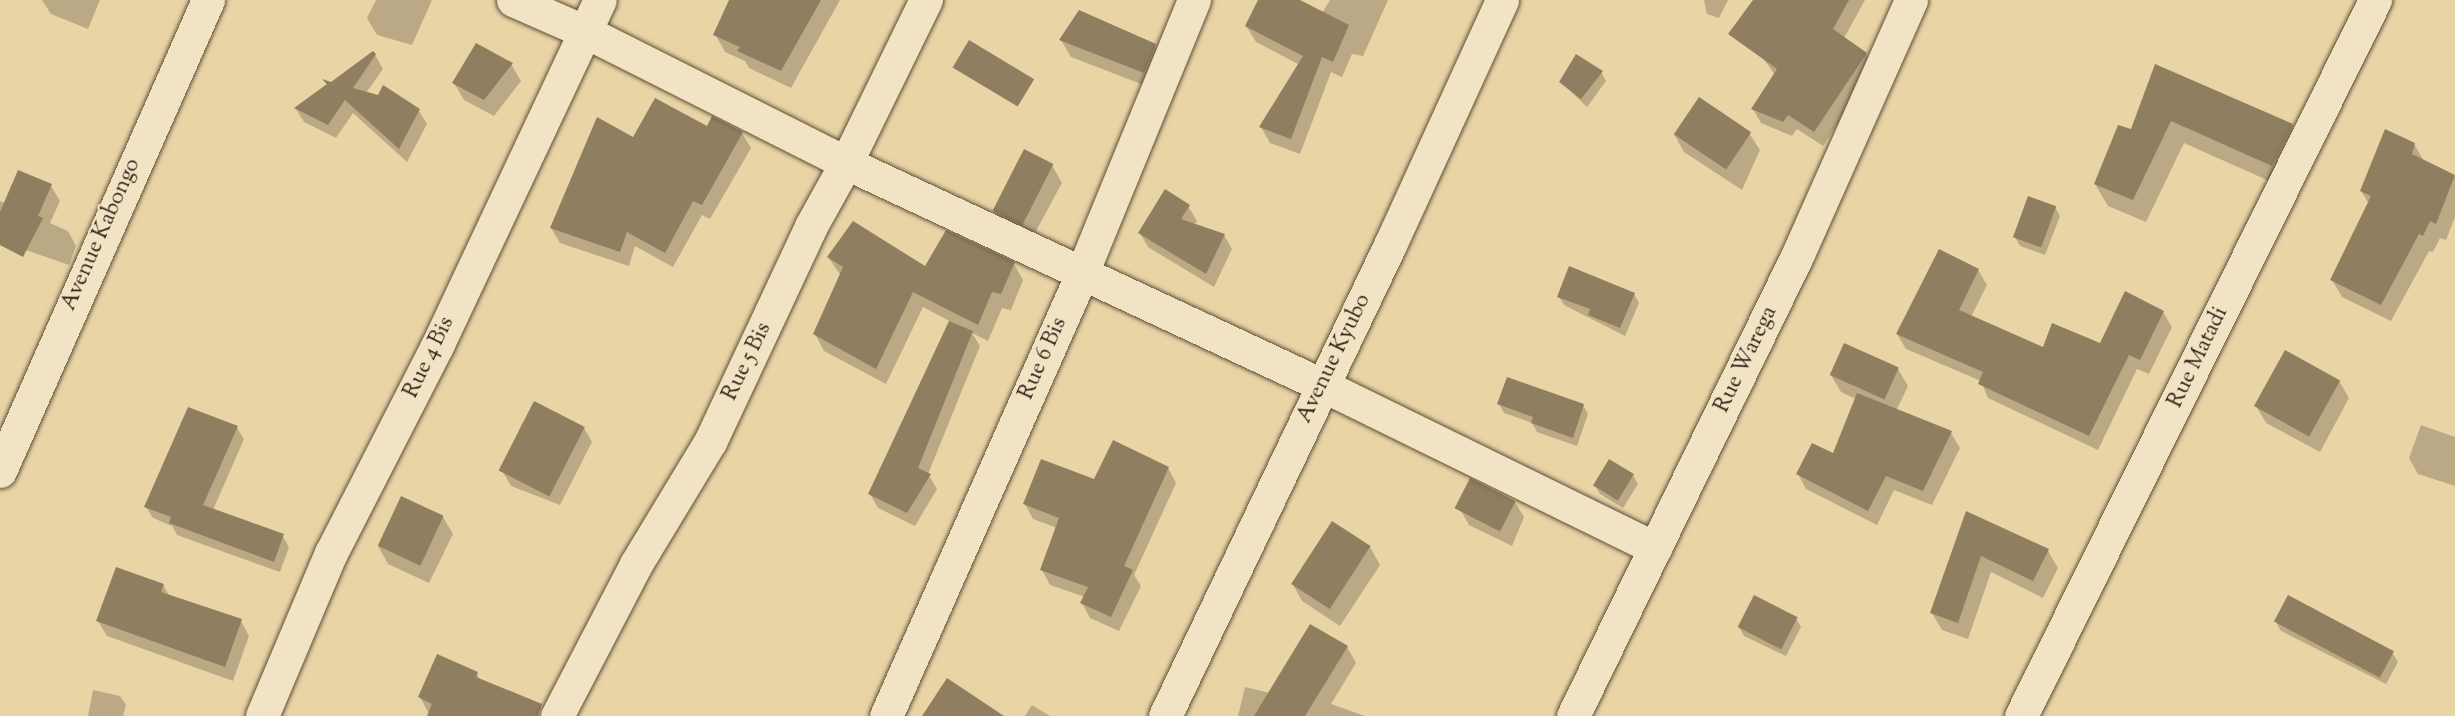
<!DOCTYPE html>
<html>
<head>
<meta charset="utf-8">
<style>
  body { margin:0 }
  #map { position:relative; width:2455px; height:716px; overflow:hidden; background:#e9d4a5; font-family:"Sorts Mill Goudy",serif }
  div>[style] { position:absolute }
  .shadow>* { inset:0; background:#0003 }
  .building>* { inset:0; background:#8f7e60; transform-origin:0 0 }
  .roads { filter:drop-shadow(0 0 2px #5d4e39) drop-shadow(0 0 2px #5d4e39) }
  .minor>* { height:33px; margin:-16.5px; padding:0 16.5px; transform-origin:16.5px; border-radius:16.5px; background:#f1e3c4 }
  span { translate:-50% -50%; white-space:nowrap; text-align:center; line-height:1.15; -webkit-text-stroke:4.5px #f1e3c4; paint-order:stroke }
  .street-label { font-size:22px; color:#2e2115 }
</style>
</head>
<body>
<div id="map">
  <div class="shadow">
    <div style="clip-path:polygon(42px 0,100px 0,88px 29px,51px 14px)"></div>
    <div style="clip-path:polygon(376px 0,432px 0,412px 45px,377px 35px,367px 18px)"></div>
    <div style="clip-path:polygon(731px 0,840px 0,791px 88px,749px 68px,745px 61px,725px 52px,715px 34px)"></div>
    <div style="clip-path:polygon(1260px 0,1297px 0,1322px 13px,1330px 0,1388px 0,1363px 56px,1352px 54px,1342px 77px,1331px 72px,1300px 154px,1270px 143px,1261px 127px,1300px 65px,1256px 42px,1246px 26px)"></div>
    <div style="clip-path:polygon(1704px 0,1728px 0,1719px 18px,1707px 14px)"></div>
    <div style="clip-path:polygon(1800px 0,1865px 0,1844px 38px,1866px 54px,1874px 68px,1823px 146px,1797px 129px,1792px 136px,1761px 123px,1753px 109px,1775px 75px,1762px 57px)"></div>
    <div style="clip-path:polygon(1061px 40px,1155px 45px,1165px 63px,1154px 89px,1071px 57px)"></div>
    <div style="clip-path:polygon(375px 55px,383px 69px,366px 93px,419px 111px,427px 124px,407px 162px,353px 113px,336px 138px,304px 122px,296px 109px,327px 86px,325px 81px,331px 83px)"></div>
    <div style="clip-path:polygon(511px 64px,521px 81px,494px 116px,464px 100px,454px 83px)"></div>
    <div style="clip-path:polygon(2156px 66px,2292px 125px,2304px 148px,2285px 188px,2184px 143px,2146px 222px,2108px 206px,2095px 184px,2132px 131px)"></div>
    <div style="clip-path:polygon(1601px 72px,1606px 81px,1587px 107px,1561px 82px)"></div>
    <div style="clip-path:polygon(707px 128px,742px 133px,751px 148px,710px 219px,702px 215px,673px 267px,635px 246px,629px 266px,560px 243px,551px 228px)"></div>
    <div style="clip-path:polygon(1749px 133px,1760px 150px,1742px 190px,1684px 152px,1674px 134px)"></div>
    <div style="clip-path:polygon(2414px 144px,2424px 161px,2455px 176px,2455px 217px,2446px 240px,2440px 238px,2433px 252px,2429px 251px,2391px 321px,2342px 297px,2332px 280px,2369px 204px,2361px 191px)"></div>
    <div style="clip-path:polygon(1052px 165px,1062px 183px,1031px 240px,1003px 227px,993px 210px)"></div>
    <div style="clip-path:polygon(51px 186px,60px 201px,50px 223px,68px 231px,76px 246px,69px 265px,0 241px,0 201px,5px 203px)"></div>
    <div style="clip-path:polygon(1188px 206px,1197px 221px,1194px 225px,1224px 235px,1232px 249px,1214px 287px,1148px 247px,1140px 233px)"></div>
    <div style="clip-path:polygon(2055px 207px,2060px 216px,2045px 255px,2020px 246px,2015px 237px)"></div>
    <div style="clip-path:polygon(828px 257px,925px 268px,1014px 264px,1023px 280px,1011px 310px,1002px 308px,988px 341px,972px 333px,980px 346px,928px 474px,937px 489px,915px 526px,878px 508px,870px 494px,951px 322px,923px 307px,886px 384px,824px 351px,815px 334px,841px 276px)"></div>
    <div style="clip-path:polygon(1978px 270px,1987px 285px,1971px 317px,2044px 349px,2100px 345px,2163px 312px,2172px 327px,2149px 374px,2137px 369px,2098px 450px,1988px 398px,1981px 381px,1906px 349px,1897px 334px)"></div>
    <div style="clip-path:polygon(1634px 294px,1639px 303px,1625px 336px,1564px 305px,1559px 297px)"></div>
    <div style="clip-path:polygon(1898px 369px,1908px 386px,1896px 411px,1951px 433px,1960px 448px,1932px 505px,1894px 490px,1877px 525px,1806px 489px,1798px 474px,1833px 455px,1856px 399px,1841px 392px,1831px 375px)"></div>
    <div style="clip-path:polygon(2339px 381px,2349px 398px,2320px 452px,2266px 423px,2256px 406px)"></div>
    <div style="clip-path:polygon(1499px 404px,1583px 405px,1588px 414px,1577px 446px,1537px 432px,1532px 423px,1504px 413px)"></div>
    <div style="clip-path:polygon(189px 409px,237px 428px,244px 439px,213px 510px,282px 535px,289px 547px,280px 572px,177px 535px,172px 526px,153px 518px,146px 507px)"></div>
    <div style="clip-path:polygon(522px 423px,584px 428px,592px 442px,560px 505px,511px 486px,503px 472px)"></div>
    <div style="clip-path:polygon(2421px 425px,2455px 437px,2455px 486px,2418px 474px,2409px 458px)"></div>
    <div style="clip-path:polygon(1168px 468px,1176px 483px,1134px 575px,1141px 586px,1119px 631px,1090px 618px,1082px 603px,1085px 597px,1050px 585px,1042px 570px,1057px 528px,1033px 519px,1025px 504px,1095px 481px)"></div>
    <div style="clip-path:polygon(1633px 475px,1638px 484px,1623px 508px,1600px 494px,1595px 485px)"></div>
    <div style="clip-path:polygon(1515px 502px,1524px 517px,1512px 546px,1469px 525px,1460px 509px)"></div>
    <div style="clip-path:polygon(1967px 513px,2048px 551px,2058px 568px,2043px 598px,1991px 572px,1968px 639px,1942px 630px,1932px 613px)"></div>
    <div style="clip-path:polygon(443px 517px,453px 534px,429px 583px,388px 564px,378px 546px)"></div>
    <div style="clip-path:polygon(1370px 547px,1380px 565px,1340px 626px,1302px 601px,1292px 583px)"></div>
    <div style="clip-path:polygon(163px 585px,170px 597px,241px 621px,249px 636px,233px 681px,107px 636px,98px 621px)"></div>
    <div style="clip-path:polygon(1796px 618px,1801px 627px,1786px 656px,1744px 636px,1739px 627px)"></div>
    <div style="clip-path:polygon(2276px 622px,2393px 654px,2398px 662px,2386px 684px,2281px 631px)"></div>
    <div style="clip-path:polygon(1347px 647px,1356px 663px,1331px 704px,1365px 716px,1238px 716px,1245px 687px,1270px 693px)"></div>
    <div style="clip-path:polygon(477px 674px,480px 680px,534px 716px,437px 716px,428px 712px,420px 697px)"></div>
    <div style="clip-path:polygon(93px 690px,120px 696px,126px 705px,123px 716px,88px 716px)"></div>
    <div style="clip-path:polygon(1032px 705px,1050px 716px,1025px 716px)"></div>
  </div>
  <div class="building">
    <div style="clip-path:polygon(729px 0,821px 0,781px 71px,737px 51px,740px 47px,713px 35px)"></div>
    <div style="clip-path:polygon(1258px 0,1300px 0,1349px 25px,1333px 62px,1322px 57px,1291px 139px,1259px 127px,1303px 56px,1245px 26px)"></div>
    <div style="clip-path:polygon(1753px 0,1849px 0,1833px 29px,1867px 53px,1814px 132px,1788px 115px,1783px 122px,1751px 109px,1777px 69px,1728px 34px)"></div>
    <div style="clip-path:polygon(1079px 10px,1156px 44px,1144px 73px,1059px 40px)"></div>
    <div style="left:969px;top:40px;width:76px;height:32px;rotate:31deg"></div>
    <div style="clip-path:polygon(476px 43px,513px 63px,484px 100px,452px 83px)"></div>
    <div style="clip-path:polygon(373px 51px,376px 54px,353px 88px,378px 95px,383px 85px,420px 109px,399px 149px,345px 100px,328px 125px,294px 108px,327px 84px,322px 79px,331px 82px)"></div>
    <div style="clip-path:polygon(1576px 54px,1603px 71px,1581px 99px,1559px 82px)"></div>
    <div style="clip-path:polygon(2155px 64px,2293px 124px,2272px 166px,2171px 121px,2133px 200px,2094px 184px,2118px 125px,2131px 129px)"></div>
    <div style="left:1699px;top:97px;width:63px;height:45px;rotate:34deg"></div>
    <div style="clip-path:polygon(655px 98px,707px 126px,712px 116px,743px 132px,702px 205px,693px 201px,665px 253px,627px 232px,620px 252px,550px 228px,597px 117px,633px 137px)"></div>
    <div style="clip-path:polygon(2385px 129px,2415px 143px,2412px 154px,2455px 175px,2436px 224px,2430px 221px,2423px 236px,2419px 234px,2381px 305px,2330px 280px,2371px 196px,2360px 191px)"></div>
    <div style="left:1024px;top:149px;width:33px;height:69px;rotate:27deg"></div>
    <div style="clip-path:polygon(18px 170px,52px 184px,38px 216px,43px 218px,23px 257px,0 245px,0 212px)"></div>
    <div style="clip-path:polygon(1165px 189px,1190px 205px,1181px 219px,1225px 234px,1206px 274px,1138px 233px)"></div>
    <div style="left:2028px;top:196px;width:30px;height:44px;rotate:20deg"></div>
    <div style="clip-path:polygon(853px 221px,925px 266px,946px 230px,1015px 262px,1001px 294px,992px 292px,978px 325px,913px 292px,876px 369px,813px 334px,843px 267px,827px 257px)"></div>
    <div style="clip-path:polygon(1939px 249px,1979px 269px,1959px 310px,2043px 347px,2052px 323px,2100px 343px,2125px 291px,2164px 311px,2140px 360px,2129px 355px,2089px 436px,1978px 384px,1983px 372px,1896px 334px)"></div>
    <div style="clip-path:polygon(1569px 266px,1635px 293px,1620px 328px,1588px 315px,1590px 309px,1557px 297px)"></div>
    <div style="clip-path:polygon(949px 321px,973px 331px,918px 468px,931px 474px,907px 513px,868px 494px)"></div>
    <div style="left:1844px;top:343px;width:60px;height:35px;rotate:24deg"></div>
    <div style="left:2285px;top:350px;width:63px;height:64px;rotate:29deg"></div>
    <div style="clip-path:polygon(1507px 377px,1584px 404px,1573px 438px,1531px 423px,1533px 417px,1497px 404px)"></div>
    <div style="clip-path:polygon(1857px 393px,1952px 431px,1923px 491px,1886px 476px,1868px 511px,1796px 474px,1812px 443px,1833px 453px)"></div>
    <div style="left:534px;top:401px;width:57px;height:78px;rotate:27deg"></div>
    <div style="clip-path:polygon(188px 407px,238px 426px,203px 505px,284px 534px,274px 562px,169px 523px,171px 517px,144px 507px)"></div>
    <div style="clip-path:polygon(1113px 440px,1169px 467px,1124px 566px,1133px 570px,1111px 617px,1080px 603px,1088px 587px,1040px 570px,1059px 518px,1023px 504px,1041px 459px,1094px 479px)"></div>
    <div style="left:1609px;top:459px;width:29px;height:31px;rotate:31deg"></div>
    <div style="left:1470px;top:478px;width:51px;height:34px;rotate:27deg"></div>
    <div style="left:401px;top:496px;width:47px;height:55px;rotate:25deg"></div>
    <div style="clip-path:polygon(1966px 511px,2049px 549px,2033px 581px,1981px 556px,1958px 623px,1930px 613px)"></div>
    <div style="left:1332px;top:521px;width:46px;height:75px;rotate:33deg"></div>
    <div style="clip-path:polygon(116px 567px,164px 584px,161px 592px,242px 619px,225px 667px,96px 621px)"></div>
    <div style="left:1754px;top:595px;width:49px;height:36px;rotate:27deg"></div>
    <div style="left:2288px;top:595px;width:120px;height:30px;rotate:28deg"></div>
    <div style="clip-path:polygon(1310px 624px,1348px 646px,1305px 716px,1254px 716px)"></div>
    <div style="clip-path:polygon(437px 654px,478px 672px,476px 677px,542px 704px,538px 716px,427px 716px,432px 704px,418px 697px)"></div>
    <div style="clip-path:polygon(947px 678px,1004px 716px,922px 716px)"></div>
  </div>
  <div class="roads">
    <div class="minor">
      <div style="left:513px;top:0;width:80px;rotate:23.7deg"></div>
      <div style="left:586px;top:32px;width:291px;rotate:26.7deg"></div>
      <div style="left:846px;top:163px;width:525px;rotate:25deg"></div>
      <div style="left:1322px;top:385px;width:371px;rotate:26.1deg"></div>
      <div style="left:0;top:471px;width:515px;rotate:-66.17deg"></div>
      <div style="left:262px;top:716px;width:177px;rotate:-67.1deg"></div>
      <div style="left:331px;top:553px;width:233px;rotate:-62.9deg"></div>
      <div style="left:437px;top:346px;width:382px;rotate:-64.8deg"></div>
      <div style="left:557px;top:716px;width:171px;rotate:-62.5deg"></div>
      <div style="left:636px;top:564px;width:143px;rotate:-58.8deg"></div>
      <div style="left:710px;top:442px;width:238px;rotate:-64.9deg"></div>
      <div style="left:811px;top:226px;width:72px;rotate:-60.9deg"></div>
      <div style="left:846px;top:163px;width:182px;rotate:-63.9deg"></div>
      <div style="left:886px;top:716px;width:484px;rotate:-66.1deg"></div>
      <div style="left:1082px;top:273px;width:295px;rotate:-67.7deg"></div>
      <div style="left:1165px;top:716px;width:522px;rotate:-64.47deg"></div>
      <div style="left:1390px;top:245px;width:269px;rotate:-65.4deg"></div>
      <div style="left:1573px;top:716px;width:514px;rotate:-64.03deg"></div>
      <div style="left:1798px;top:254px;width:278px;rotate:-66deg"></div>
      <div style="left:2021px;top:716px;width:799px;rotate:-63.69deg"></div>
    </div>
  </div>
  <div class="street-label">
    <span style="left:102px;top:235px;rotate:-66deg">Avenue Kabongo</span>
    <span style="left:430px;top:358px;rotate:-64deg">Rue 4 Bis</span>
    <span style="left:2199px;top:358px;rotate:-64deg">Rue Matadi</span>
    <span style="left:1044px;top:359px;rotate:-66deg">Rue 6 Bis</span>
    <span style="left:1335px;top:359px;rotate:-64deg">Avenue Kyubo</span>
    <span style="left:1747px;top:360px;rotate:-64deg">Rue Warega</span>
    <span style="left:748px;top:362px;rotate:-64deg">Rue 5 Bis</span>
  </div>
</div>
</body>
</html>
